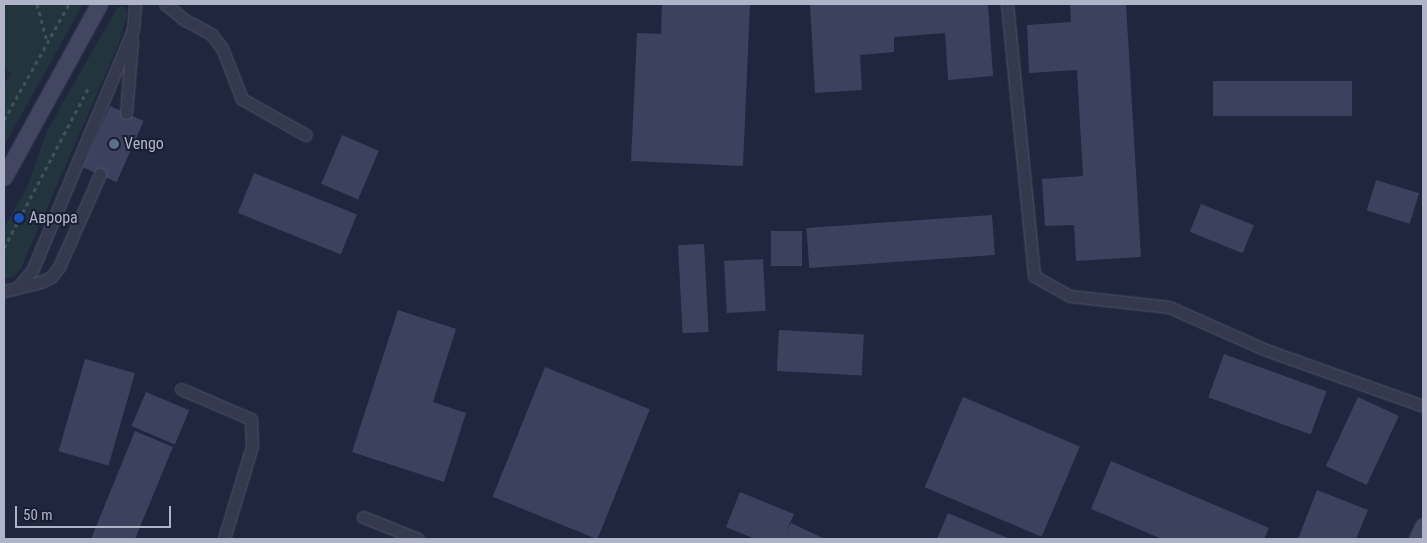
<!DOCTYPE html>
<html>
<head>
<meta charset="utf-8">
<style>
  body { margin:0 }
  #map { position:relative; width:1427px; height:543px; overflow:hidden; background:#20263e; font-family:"Roboto Condensed",sans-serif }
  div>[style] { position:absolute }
  .green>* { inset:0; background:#22353f }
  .building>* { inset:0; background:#3c425e; transform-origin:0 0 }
  .path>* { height:3px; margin-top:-1.5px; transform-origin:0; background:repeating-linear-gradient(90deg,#40525c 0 4px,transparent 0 8px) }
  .roads { filter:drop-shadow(0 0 1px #505469) drop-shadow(0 0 1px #505469) }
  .lane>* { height:11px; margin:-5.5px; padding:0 5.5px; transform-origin:5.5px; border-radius:5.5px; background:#34394e }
  .secondary>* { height:15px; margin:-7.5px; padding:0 7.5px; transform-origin:7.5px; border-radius:7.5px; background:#424661 }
  .dots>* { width:14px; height:14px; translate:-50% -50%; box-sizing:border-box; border:2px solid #1a1e33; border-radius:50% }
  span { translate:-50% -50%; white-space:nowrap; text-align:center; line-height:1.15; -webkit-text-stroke:4px #1a1e33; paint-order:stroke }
  .poi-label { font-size:16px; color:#b0b4c9 }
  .left { translate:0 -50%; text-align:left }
  .frame { position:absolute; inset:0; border:5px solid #b0b4c9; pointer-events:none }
  .scale { position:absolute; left:15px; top:506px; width:156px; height:22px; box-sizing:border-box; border:2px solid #b0b4c9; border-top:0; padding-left:6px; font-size:15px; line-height:18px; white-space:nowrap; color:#b0b4c9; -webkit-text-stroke:4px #1a1e33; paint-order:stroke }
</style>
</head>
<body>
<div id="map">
  <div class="green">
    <div style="clip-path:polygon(4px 4px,83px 4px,4px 146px,4px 84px,11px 74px,4px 66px)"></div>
    <div style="clip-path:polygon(121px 6px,126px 8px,127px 15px,119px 43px,21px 268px,15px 276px,4px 279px,4px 228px,28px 185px,47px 131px,117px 8px)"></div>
  </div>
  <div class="building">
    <div style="clip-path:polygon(662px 4px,750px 4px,743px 166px,631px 161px,637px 33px,661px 34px)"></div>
    <div style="clip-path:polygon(810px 4px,988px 4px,993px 76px,948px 80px,945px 33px,894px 37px,894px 52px,860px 55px,862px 90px,815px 93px)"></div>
    <div style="clip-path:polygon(1070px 4px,1126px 4px,1141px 257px,1076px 261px,1074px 225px,1045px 226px,1042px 179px,1083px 176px,1077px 70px,1029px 73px,1027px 25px,1071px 22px)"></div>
    <div style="left:1352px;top:81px;width:35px;height:139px;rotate:90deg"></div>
    <div style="left:110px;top:106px;width:37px;height:67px;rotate:24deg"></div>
    <div style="left:342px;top:135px;width:40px;height:53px;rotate:23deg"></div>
    <div style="left:254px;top:173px;width:111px;height:43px;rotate:22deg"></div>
    <div style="left:1376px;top:180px;width:45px;height:32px;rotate:17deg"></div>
    <div style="left:1201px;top:204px;width:57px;height:30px;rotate:22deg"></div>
    <div style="left:992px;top:215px;width:40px;height:186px;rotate:86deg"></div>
    <div style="left:771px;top:231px;width:31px;height:35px"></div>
    <div style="left:704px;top:244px;width:88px;height:26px;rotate:87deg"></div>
    <div style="left:763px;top:259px;width:52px;height:39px;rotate:87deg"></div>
    <div style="clip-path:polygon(398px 310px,456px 329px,433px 402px,466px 413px,444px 482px,352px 452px)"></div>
    <div style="left:779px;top:330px;width:85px;height:41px;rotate:3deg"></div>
    <div style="left:1224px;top:354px;width:109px;height:46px;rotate:20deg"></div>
    <div style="left:85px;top:359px;width:52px;height:96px;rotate:16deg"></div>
    <div style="left:545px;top:367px;width:113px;height:140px;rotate:22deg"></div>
    <div style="left:146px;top:392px;width:47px;height:37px;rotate:23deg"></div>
    <div style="left:963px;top:397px;width:127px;height:98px;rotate:23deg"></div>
    <div style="left:1358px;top:397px;width:45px;height:76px;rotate:25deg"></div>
    <div style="clip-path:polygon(135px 431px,173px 447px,135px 539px,91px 539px)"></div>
    <div style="clip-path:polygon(1111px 461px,1269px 528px,1264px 539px,1162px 539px,1091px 509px)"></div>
    <div style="clip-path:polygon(1317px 490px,1368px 510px,1356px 539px,1298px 539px)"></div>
    <div style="clip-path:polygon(740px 492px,794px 514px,786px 532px,791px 523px,825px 539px,755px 539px,726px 527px)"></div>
    <div style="clip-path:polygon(948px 513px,1010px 539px,937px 539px)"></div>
  </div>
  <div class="path">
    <div style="left:37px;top:4px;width:39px;rotate:75deg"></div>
    <div style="left:4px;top:120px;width:133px;rotate:-60.7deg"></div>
    <div style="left:4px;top:248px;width:182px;rotate:-62.2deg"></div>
  </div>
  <div class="roads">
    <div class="lane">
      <div style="left:165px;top:4px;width:26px;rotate:39deg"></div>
      <div style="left:185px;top:20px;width:30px;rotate:28deg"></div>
      <div style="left:211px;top:34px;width:18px;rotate:52deg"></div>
      <div style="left:222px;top:48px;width:55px;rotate:68.6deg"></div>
      <div style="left:242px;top:99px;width:73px;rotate:29.4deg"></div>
      <div style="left:1007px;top:4px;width:273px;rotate:84.3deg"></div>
      <div style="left:1034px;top:276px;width:41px;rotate:29.1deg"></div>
      <div style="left:1070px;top:296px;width:100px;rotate:6.3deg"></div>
      <div style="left:1169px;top:307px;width:106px;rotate:23.9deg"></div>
      <div style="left:1266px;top:350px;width:167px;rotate:19.6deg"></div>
      <div style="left:126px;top:113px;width:73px;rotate:-85.3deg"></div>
      <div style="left:17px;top:288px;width:25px;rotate:-14deg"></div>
      <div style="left:41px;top:282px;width:11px;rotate:-27deg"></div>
      <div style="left:51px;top:277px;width:13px;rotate:-51deg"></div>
      <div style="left:59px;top:267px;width:102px;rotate:-66.2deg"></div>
      <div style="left:4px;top:291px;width:13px;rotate:-13deg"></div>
      <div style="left:17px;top:288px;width:23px;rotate:-49deg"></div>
      <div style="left:32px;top:271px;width:262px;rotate:-67.3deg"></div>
      <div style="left:133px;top:29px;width:25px;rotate:-85deg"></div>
      <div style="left:181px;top:389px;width:76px;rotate:23.2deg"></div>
      <div style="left:251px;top:419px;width:27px;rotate:88deg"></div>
      <div style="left:252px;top:446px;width:97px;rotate:106.8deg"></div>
      <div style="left:363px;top:517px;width:59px;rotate:21.8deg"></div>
    </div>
    <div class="secondary">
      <div style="left:4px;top:177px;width:197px;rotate:-61.2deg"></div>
      <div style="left:1417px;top:539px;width:14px;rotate:-65deg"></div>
    </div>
  </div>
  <div class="dots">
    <div style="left:114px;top:144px;background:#5c6f8a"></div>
    <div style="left:19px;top:218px;background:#1a4fb4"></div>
  </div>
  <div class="poi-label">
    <span class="left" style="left:124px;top:144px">Vengo</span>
    <span class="left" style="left:29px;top:218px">Аврора</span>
  </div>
  <div class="frame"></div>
  <div class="scale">50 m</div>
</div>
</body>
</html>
